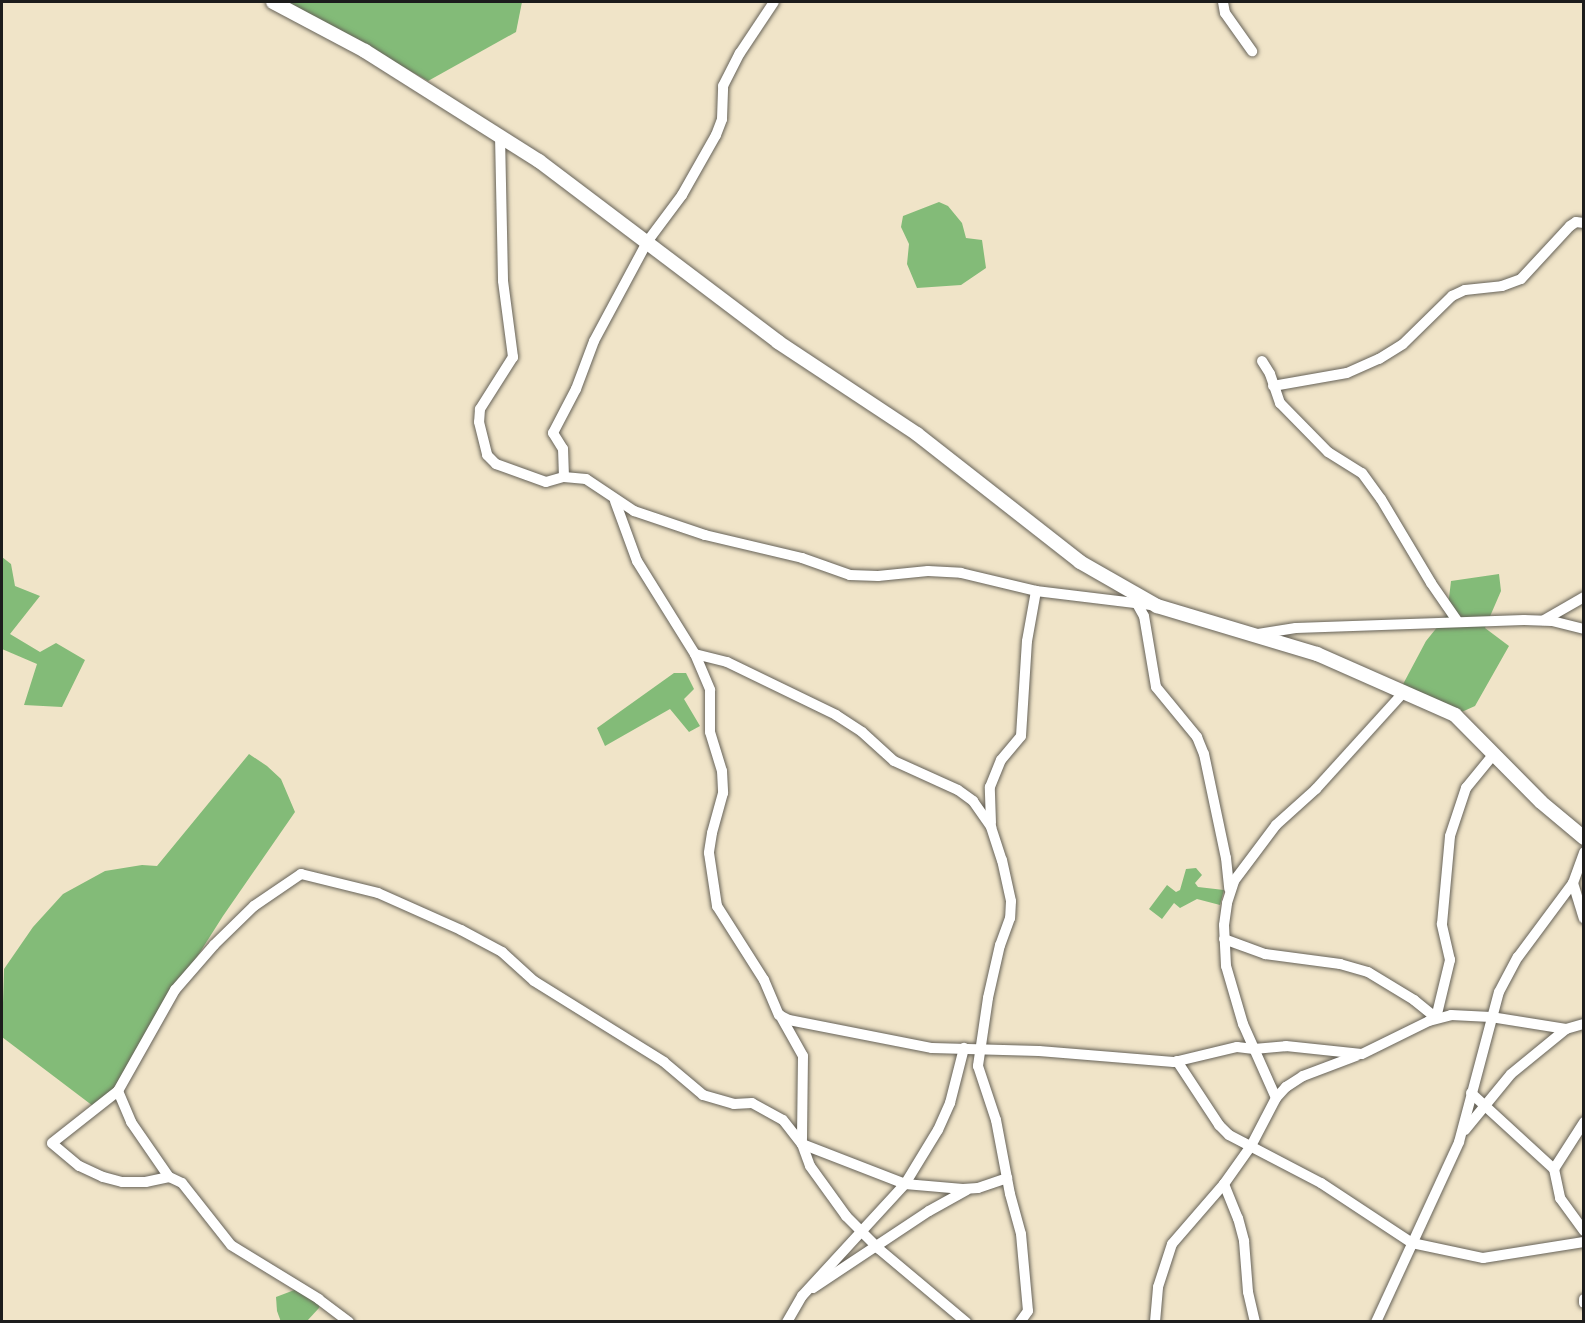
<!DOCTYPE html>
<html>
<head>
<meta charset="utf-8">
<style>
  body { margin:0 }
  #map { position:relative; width:1585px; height:1323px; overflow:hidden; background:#f0e4c8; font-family:"Shantell Sans",sans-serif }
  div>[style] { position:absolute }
  .forest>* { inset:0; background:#83bb78 }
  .roads { filter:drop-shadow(0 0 2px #666258) drop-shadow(0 0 2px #666258) }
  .minor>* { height:10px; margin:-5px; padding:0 5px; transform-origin:5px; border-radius:5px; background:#fff }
  .tertiary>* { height:14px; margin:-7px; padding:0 7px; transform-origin:7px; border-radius:7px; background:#fff }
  span { translate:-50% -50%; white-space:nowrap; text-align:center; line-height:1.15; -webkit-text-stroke:4.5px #f7f3e8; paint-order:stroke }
  .frame { position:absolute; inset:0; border:3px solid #1c1c1c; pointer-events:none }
</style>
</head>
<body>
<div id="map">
  <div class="forest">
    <div style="clip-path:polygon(288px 2px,522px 2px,516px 32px,428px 81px)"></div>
    <div style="clip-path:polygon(939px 202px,948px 206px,962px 223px,966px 238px,982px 240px,986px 268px,961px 285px,917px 288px,907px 264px,909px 244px,901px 227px,903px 216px)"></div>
    <div style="clip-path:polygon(2px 557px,11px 564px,15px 586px,40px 596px,10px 634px,40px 652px,56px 643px,85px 660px,62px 707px,24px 705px,37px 664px,2px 649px)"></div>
    <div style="clip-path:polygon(1499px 574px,1501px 591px,1485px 628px,1509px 646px,1475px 706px,1455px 715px,1401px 688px,1426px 641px,1447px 615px,1451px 581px)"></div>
    <div style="clip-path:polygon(674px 673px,686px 673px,694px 689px,684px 699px,700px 726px,689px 732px,670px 709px,605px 746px,597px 728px)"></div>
    <div style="clip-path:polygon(249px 754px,267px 766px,281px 779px,295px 812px,223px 916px,113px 1089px,93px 1106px,2px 1037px,4px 969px,33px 927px,63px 894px,105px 871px,142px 865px,157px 866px)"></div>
    <div style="clip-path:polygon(1196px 868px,1202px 875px,1195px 883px,1198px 887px,1224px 890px,1220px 905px,1197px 899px,1180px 908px,1174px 903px,1162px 919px,1149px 909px,1167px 885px,1176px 892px,1180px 890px,1186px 869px)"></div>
    <div style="clip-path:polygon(297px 1289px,321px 1297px,319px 1308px,307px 1321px,281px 1322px,277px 1311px,276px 1297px)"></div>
  </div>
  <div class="roads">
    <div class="minor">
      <div style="left:1223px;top:2px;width:11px;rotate:80deg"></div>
      <div style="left:1225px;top:13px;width:47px;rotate:54.6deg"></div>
      <div style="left:500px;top:136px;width:145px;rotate:88.8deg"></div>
      <div style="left:503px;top:281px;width:77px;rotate:82.5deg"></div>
      <div style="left:513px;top:357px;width:62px;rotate:122.4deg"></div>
      <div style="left:480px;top:409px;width:13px;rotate:94deg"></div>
      <div style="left:479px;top:422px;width:34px;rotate:76deg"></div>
      <div style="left:487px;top:455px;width:13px;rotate:45deg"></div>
      <div style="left:496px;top:464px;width:53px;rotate:19.8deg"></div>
      <div style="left:546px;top:482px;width:19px;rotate:-16deg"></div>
      <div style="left:564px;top:477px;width:22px;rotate:5deg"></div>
      <div style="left:586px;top:479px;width:58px;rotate:33.7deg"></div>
      <div style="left:634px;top:511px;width:75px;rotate:18.7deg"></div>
      <div style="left:705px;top:535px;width:100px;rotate:13.3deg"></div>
      <div style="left:802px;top:558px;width:51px;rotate:19.5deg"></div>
      <div style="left:850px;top:575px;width:28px;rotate:2deg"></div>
      <div style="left:878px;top:576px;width:50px;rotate:-5.7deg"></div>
      <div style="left:928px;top:571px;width:33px;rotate:3deg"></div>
      <div style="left:961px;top:573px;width:77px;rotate:13.5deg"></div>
      <div style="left:1036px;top:591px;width:116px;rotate:6.9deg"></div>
      <div style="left:1262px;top:361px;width:15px;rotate:58deg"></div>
      <div style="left:1270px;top:374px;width:31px;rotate:71deg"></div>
      <div style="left:1280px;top:403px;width:69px;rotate:45.6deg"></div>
      <div style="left:1328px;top:452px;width:40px;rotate:32deg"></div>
      <div style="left:1362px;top:473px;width:32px;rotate:54deg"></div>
      <div style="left:1381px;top:499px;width:98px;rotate:59.2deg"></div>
      <div style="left:1431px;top:583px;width:47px;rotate:55.3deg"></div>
      <div style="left:1273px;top:386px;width:75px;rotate:-10deg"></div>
      <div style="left:1347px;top:373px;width:35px;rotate:-24deg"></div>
      <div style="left:1379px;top:359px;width:28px;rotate:-32deg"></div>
      <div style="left:1403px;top:344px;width:69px;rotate:-44.4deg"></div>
      <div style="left:1452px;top:296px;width:14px;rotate:-25deg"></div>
      <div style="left:1465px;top:290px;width:37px;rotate:-6deg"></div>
      <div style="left:1502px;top:286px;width:20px;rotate:-20deg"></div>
      <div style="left:1521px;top:279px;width:72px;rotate:-47.2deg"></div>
      <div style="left:1570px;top:226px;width:7px;rotate:-34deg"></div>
      <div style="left:1576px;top:222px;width:8px;rotate:7deg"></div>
      <div style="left:564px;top:477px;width:28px;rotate:-92deg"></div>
      <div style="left:563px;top:449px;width:19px;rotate:-122deg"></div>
      <div style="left:553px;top:433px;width:50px;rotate:-62.4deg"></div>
      <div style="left:576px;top:389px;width:51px;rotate:-69.4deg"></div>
      <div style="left:594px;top:341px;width:112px;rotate:-61.8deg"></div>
      <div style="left:647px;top:242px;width:59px;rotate:-53.3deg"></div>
      <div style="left:682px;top:195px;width:69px;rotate:-60.5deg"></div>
      <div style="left:716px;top:135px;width:17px;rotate:-69deg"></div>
      <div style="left:722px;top:119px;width:33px;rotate:-88deg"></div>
      <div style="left:723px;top:86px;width:37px;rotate:-63deg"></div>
      <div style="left:740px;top:53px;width:61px;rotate:-56.3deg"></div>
      <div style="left:615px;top:501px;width:64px;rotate:69.9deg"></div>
      <div style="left:637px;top:561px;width:110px;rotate:58.1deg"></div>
      <div style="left:695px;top:654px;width:33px;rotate:14deg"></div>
      <div style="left:727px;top:662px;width:121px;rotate:25.9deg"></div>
      <div style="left:836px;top:715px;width:31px;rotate:33deg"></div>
      <div style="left:862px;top:732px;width:43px;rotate:42.2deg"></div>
      <div style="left:894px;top:761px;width:70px;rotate:24.4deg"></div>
      <div style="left:958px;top:790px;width:19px;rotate:36deg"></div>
      <div style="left:973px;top:801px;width:32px;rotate:55deg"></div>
      <div style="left:991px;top:827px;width:35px;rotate:72deg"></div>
      <div style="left:1002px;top:860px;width:42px;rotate:77.6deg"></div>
      <div style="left:1011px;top:901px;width:17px;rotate:93deg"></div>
      <div style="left:1010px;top:918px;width:29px;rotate:110deg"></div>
      <div style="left:1000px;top:945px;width:54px;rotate:102.8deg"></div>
      <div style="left:988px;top:998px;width:69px;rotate:98.4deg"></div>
      <div style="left:978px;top:1066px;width:57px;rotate:71.6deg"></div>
      <div style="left:996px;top:1120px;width:75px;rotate:79.3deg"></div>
      <div style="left:1010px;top:1194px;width:41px;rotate:74.6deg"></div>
      <div style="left:1021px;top:1234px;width:77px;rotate:84.8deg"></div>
      <div style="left:1028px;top:1311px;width:14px;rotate:126deg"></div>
      <div style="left:1135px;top:600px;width:18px;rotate:61deg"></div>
      <div style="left:1144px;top:616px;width:72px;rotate:80.4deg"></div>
      <div style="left:1156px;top:687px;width:65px;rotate:50.6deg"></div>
      <div style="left:1197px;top:737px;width:18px;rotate:68deg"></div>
      <div style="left:1204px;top:754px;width:106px;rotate:78.1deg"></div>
      <div style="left:1226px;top:858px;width:31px;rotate:84deg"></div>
      <div style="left:1544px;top:620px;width:46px;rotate:-29.9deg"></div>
      <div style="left:1258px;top:634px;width:38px;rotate:-9deg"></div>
      <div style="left:1296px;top:628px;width:228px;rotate:-2deg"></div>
      <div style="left:1524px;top:620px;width:28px;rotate:2deg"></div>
      <div style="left:1552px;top:621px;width:33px;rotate:14deg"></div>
      <div style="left:695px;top:654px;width:39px;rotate:67deg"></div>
      <div style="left:710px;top:690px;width:42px;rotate:90deg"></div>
      <div style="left:710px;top:732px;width:41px;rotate:72.9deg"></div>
      <div style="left:722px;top:771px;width:22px;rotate:87deg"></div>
      <div style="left:723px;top:793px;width:41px;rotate:105.4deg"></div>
      <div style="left:712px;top:833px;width:20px;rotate:99deg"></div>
      <div style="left:709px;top:853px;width:54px;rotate:81.4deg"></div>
      <div style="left:717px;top:906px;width:88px;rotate:57.6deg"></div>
      <div style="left:764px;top:980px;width:38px;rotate:67deg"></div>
      <div style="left:779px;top:1015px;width:11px;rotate:27deg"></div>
      <div style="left:789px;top:1020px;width:146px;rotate:11.1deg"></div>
      <div style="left:932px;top:1048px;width:107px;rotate:1.6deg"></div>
      <div style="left:1039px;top:1051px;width:135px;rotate:4.7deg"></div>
      <div style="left:1174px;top:1062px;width:65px;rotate:-13.4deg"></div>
      <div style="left:1237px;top:1047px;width:17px;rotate:7deg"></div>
      <div style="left:1254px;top:1049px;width:32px;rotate:-5deg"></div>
      <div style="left:1286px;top:1046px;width:76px;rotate:6deg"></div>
      <div style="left:1362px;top:1054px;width:75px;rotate:-26.2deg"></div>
      <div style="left:1429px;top:1021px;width:23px;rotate:-15deg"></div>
      <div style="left:1451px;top:1015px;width:40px;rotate:2.9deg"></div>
      <div style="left:1491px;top:1017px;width:76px;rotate:9.1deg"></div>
      <div style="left:1566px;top:1029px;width:19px;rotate:-16deg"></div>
      <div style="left:991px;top:823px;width:36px;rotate:-92deg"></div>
      <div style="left:990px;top:787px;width:29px;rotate:-68deg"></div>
      <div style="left:1001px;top:760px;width:31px;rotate:-50deg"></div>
      <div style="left:1021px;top:736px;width:95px;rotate:-86.4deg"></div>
      <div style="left:1027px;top:641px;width:51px;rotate:-79.8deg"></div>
      <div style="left:1573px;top:883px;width:37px;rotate:73deg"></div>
      <div style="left:1224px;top:939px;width:44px;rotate:20.1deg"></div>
      <div style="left:1265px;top:954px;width:76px;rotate:7.6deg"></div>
      <div style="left:1340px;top:964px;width:29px;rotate:16deg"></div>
      <div style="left:1368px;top:972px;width:54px;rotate:31.3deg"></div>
      <div style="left:1414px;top:1000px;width:28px;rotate:39deg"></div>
      <div style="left:1436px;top:1018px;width:60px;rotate:-76.4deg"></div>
      <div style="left:1450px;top:960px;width:37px;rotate:-103deg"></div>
      <div style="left:1442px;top:924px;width:88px;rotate:-84.8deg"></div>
      <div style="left:1450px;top:836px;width:51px;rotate:-71.6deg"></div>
      <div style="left:1466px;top:788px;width:43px;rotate:-50.7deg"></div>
      <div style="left:780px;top:1015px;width:47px;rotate:60.7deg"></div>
      <div style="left:803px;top:1056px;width:88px;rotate:90.7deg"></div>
      <div style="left:802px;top:1144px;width:110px;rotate:21.2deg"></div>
      <div style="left:905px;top:1184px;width:58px;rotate:4.9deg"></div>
      <div style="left:963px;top:1189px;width:15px;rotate:-4deg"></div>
      <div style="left:978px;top:1188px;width:31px;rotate:-19deg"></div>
      <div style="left:1177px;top:1061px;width:77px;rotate:56.7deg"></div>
      <div style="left:1219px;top:1125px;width:14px;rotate:45deg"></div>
      <div style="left:1229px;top:1135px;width:104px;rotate:27.6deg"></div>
      <div style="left:1321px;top:1183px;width:109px;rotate:33.4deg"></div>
      <div style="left:1412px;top:1243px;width:73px;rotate:11.9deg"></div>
      <div style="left:1483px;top:1258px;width:102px;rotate:-9deg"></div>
      <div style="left:118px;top:1091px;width:34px;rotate:67deg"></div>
      <div style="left:131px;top:1122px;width:67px;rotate:55.4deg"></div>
      <div style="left:1471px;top:1093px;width:113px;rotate:42.5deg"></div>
      <div style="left:1554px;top:1169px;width:30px;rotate:78deg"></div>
      <div style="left:1560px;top:1198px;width:41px;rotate:54deg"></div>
      <div style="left:1276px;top:1098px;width:81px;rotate:-114deg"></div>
      <div style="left:1243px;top:1024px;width:60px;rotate:-106.3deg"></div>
      <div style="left:1226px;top:966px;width:41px;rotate:-92.8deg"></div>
      <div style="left:1224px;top:925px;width:22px;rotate:-82deg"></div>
      <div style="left:1227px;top:903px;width:23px;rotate:-72deg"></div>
      <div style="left:1234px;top:881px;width:70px;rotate:-53.1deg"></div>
      <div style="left:1276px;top:825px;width:54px;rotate:-42deg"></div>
      <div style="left:1316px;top:789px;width:132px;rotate:-47.8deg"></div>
      <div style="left:1465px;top:1130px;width:72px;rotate:-50.6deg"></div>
      <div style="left:1511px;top:1074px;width:71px;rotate:-39.3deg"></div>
      <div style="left:1554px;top:1169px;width:56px;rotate:-57.4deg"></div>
      <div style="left:1224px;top:1184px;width:37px;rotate:68deg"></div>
      <div style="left:1238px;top:1218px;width:24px;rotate:75deg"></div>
      <div style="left:1244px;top:1241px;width:51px;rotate:85.5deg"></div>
      <div style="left:1248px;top:1292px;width:31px;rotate:77deg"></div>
      <div style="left:813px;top:1288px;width:139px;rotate:-33.6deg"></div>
      <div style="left:929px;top:1211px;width:43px;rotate:-28.9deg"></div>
      <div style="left:1584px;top:1299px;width:4px;rotate:90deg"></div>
      <div style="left:349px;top:1322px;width:38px;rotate:-143deg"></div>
      <div style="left:319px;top:1299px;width:103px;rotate:-148.5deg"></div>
      <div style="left:231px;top:1245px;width:79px;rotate:-128.3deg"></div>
      <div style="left:182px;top:1183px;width:14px;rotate:-155deg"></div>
      <div style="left:169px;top:1177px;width:24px;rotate:168deg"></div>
      <div style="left:146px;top:1182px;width:24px;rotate:180deg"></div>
      <div style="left:122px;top:1182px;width:20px;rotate:-165deg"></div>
      <div style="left:103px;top:1177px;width:26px;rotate:-155deg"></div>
      <div style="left:79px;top:1166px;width:35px;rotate:-140deg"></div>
      <div style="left:52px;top:1143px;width:84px;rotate:-38.2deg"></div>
      <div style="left:118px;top:1091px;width:116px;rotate:-60.6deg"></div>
      <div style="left:175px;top:990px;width:60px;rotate:-49.1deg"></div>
      <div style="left:214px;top:945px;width:56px;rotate:-44.3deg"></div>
      <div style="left:254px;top:906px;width:57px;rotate:-34.2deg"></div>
      <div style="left:301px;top:874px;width:79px;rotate:13.9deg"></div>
      <div style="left:378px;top:893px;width:91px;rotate:24deg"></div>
      <div style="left:461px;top:930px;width:47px;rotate:28.2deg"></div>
      <div style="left:502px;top:952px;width:43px;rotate:42.2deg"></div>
      <div style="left:534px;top:981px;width:153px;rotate:31.9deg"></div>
      <div style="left:664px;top:1062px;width:51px;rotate:40.2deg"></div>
      <div style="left:703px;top:1095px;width:32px;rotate:16deg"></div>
      <div style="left:734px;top:1104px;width:18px;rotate:-3deg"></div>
      <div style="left:752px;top:1103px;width:35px;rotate:29deg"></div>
      <div style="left:783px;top:1120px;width:31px;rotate:52deg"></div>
      <div style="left:802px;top:1144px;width:23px;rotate:70deg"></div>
      <div style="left:810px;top:1166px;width:62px;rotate:54.2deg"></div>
      <div style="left:846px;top:1216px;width:47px;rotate:45deg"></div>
      <div style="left:879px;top:1249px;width:114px;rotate:40deg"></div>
      <div style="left:787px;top:1322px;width:30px;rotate:-60deg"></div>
      <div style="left:802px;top:1296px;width:152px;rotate:-47.4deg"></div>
      <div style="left:905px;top:1184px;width:63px;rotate:-58.6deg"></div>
      <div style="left:938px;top:1130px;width:30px;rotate:-66deg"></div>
      <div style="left:950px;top:1103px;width:57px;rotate:-75.7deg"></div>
      <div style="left:1155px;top:1322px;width:35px;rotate:-85deg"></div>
      <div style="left:1158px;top:1287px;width:45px;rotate:-72deg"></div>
      <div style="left:1172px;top:1244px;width:79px;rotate:-49.1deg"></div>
      <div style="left:1224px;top:1184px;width:47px;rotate:-54.6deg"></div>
      <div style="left:1251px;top:1146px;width:54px;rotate:-62.5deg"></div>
      <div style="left:1276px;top:1098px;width:15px;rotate:-48deg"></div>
      <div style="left:1286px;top:1087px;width:20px;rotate:-33deg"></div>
      <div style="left:1303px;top:1076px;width:57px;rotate:-20.7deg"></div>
      <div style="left:1376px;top:1322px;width:198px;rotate:-65.2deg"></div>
      <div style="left:1459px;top:1142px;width:155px;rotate:-75.1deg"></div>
      <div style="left:1499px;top:992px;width:40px;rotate:-62deg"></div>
      <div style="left:1518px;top:957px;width:92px;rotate:-53.4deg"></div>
      <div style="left:1573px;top:883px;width:33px;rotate:-70deg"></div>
    </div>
    <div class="tertiary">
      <div style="left:273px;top:2px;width:104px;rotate:28deg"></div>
      <div style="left:365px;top:51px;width:206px;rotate:32.3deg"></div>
      <div style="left:539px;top:161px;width:300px;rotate:37.1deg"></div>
      <div style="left:778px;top:342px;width:167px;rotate:33.5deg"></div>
      <div style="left:917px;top:434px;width:207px;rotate:38.1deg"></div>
      <div style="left:1080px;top:562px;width:89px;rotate:29.7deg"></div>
      <div style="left:1157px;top:606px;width:167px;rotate:16.7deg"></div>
      <div style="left:1317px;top:654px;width:151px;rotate:23.8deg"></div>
      <div style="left:1455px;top:715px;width:122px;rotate:45.3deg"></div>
      <div style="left:1541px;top:802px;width:56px;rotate:39.9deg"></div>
    </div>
  </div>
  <div class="frame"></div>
</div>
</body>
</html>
